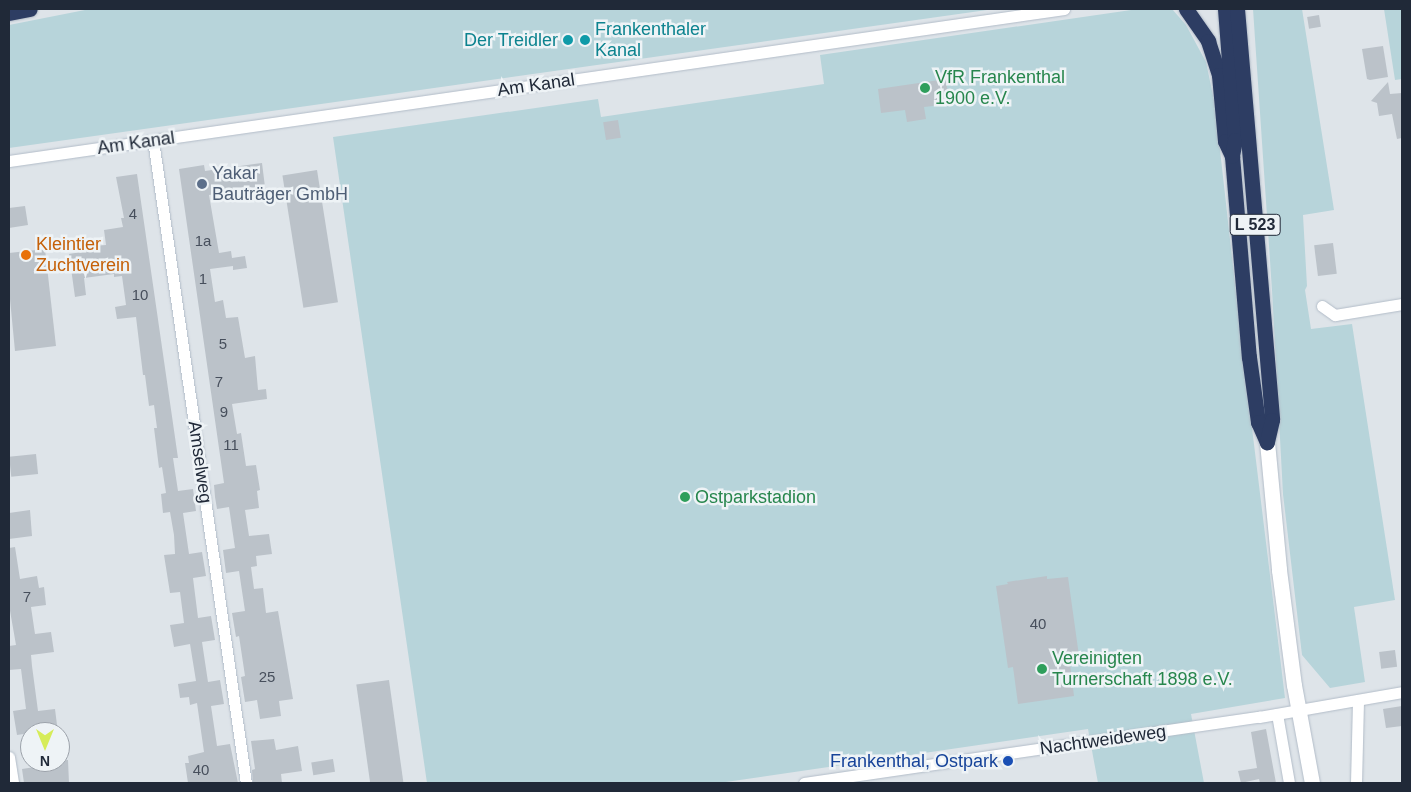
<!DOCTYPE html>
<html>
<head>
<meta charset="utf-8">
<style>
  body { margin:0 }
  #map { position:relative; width:1411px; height:792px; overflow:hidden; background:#dee4e9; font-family:Arial,sans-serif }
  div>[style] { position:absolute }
  .green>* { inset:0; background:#b7d4da }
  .building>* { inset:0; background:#bbc2c9; transform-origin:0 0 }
  .roads { filter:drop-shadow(0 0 1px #b2bcc8) drop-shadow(0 0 1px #b2bcc8) }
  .street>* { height:11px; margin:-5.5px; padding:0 5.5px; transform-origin:5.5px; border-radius:5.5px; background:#fff }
  .secondary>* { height:15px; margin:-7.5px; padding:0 7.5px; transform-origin:7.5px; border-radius:7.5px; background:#fff }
  .highway>* { height:15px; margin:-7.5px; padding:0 7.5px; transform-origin:7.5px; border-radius:7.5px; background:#2d3d63 }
  .dots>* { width:14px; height:14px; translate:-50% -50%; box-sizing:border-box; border:2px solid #eef3f6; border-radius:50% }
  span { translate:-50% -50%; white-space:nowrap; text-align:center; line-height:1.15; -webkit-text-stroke:5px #eef3f6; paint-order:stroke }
  .number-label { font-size:15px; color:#474f5c }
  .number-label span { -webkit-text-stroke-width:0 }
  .shield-label span { padding:1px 4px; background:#eef3f6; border:1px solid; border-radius:4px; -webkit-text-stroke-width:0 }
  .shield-label { font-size:16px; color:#202938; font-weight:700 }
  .culture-label { font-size:18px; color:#0d838f }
  .left { translate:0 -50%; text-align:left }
  .right { translate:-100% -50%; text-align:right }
  .leisure-label { font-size:18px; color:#27864d }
  .street-label { font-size:18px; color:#202938 }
  .service-label { font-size:18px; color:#4e5e75 }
  .food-label { font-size:18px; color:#c56008 }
  .transit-label { font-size:18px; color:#164399 }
  .frame { position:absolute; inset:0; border:10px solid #202938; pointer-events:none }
  .north { position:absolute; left:20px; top:722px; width:50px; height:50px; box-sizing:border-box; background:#eef3f6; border:1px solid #9ca2aa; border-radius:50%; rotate:180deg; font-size:14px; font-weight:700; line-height:20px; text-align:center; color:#202938 }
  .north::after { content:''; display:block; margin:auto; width:18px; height:22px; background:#d6ec59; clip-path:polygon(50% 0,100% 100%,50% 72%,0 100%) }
</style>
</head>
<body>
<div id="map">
  <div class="green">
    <div style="clip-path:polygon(90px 9px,994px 9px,9px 148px,9px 25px)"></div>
    <div style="clip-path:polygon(1138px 9px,1172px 9px,1186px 25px,1206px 62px,1215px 105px,1241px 338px,1285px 698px,1191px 714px,1204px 783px,1098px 783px,1088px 729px,719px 783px,427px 783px,333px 137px,598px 99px,601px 117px,824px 84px,820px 55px)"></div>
    <div style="clip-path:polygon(1253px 9px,1302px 9px,1334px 210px,1303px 215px,1307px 286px,1305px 290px,1311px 329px,1352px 324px,1395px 600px,1354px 607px,1365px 682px,1330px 688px,1302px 655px,1283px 494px,1272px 290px)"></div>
    <div style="clip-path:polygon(1384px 9px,1402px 9px,1402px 79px,1395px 80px)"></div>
  </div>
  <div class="building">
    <div style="left:1319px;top:15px;width:12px;height:12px;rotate:81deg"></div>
    <div style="clip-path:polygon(1383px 46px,1388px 77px,1370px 80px,1367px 79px,1362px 49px)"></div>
    <div style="clip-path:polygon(946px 79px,949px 104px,924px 107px,926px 119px,907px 122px,905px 110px,881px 113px,878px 89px)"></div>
    <div style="clip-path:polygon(1388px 82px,1390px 94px,1402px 93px,1402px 138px,1397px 139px,1392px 114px,1379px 116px,1377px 103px,1371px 101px)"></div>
    <div style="left:618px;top:120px;width:18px;height:15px;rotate:81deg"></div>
    <div style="clip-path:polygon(262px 163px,265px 187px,209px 195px,219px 253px,231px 251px,232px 258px,245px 256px,247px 268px,233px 270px,233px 266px,210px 269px,215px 302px,223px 300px,226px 318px,238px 317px,245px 358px,255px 356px,258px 390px,266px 389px,267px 399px,232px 404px,237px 434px,241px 433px,246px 466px,256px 465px,260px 490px,257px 491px,259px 508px,245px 510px,249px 536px,269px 534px,272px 554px,256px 556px,257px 566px,251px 567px,254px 589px,263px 588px,266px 613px,278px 611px,293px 699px,279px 701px,281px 716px,260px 719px,257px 700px,245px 702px,241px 677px,245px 676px,239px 636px,236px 637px,232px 613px,245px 611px,239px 571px,226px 573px,223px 550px,235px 548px,229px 507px,217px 509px,215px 497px,214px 485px,224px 483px,179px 169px,204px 165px,205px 171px)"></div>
    <div style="left:317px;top:170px;width:134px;height:35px;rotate:81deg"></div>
    <div style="clip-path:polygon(137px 174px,178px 458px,173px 458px,178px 491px,193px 489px,196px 511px,183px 513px,189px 554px,202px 552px,206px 576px,193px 578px,198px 618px,211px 616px,215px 640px,202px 642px,208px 682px,220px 680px,224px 704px,211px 706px,217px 746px,230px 744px,238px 783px,188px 783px,185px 763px,189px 763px,188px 756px,204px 752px,197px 703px,190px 705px,189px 697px,180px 698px,178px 684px,196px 681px,190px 644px,174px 647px,170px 625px,184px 623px,180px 592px,170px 593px,164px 555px,175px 554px,174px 535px,170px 512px,163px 513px,161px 494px,166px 493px,162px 467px,159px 468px,154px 428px,157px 428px,154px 405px,149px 406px,145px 375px,143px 375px,136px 317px,117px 319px,115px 307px,126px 305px,122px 276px,114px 277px,114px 274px,84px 278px,86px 295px,75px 297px,69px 254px,94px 250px,93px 246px,106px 245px,104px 230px,123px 227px,121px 218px,124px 218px,116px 177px)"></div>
    <div style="clip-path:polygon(25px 206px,28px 225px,9px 228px,9px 208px)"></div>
    <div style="left:1333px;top:243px;width:31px;height:19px;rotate:83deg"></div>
    <div style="clip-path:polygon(45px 249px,56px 346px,15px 351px,9px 289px,9px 253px)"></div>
    <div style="left:36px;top:454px;width:20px;height:27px;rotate:84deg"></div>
    <div style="clip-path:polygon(30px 510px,32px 536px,9px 539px,9px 513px)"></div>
    <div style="clip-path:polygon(15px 547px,20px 579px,37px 576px,39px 588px,44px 587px,46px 605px,31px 607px,35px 634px,51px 632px,54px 652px,31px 655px,32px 666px,38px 711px,55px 709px,57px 725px,30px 729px,30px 733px,17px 735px,13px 711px,26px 709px,21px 669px,9px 670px,9px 646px,16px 645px,9px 605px,9px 548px)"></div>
    <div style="clip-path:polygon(1047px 576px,1047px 579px,1068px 577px,1080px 663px,1070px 664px,1074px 696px,1018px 704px,1013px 667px,1008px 668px,996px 586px,1008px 584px,1007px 582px)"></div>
    <div style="left:1395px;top:650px;width:17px;height:16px;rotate:83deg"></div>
    <div style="left:389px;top:680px;width:104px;height:33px;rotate:82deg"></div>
    <div style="clip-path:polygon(1402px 706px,1402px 726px,1386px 728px,1383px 709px)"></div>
    <div style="clip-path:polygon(1266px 729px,1276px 783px,1260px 783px,1259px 779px,1241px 783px,1238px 771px,1257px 768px,1251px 732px)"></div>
    <div style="clip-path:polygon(274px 739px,276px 750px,298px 746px,302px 771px,281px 774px,282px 783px,253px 783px,252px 770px,255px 769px,251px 741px)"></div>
    <div style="left:333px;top:759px;width:13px;height:22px;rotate:81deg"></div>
    <div style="clip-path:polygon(68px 760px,69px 783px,24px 783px,22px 769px,35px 767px,34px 762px)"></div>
  </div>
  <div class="roads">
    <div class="street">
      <div style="left:153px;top:140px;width:650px;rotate:81.77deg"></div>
      <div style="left:9px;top:161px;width:1066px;rotate:-8.2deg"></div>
      <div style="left:1322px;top:306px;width:16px;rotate:35deg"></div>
      <div style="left:1335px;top:315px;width:68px;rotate:-9.3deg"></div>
      <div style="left:1277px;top:714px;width:70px;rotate:80.1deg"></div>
      <div style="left:9px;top:757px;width:26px;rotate:81deg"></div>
      <div style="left:804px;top:783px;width:460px;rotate:-8.3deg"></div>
      <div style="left:1259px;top:717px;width:145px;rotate:-9.9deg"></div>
      <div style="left:1356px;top:783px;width:83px;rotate:-88.6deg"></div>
    </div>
    <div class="secondary">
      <div style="left:1267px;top:442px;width:129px;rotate:84.6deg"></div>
      <div style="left:1279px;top:570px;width:116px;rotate:82.6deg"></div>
      <div style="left:1294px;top:685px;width:100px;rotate:79.6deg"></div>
    </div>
    <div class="highway">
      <div style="left:1186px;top:9px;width:39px;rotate:55deg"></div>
      <div style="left:1208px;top:41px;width:36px;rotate:72deg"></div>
      <div style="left:1219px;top:75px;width:66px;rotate:84.8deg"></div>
      <div style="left:1225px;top:141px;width:17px;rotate:65deg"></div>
      <div style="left:1232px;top:156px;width:202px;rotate:85.2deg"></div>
      <div style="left:1249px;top:357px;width:66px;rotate:82.1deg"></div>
      <div style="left:1258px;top:422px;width:22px;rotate:66deg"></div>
      <div style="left:1225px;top:9px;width:131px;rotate:85.6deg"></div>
      <div style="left:1235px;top:140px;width:16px;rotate:101deg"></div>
      <div style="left:1237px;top:9px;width:412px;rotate:85.1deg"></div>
      <div style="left:1272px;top:420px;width:23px;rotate:103deg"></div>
      <div style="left:9px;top:13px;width:21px;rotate:-11deg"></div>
    </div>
  </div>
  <div class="dots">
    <div style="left:568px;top:40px;background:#0f9aa8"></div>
    <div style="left:585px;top:40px;background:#0f9aa8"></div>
    <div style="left:925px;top:88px;background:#2e9e5b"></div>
    <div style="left:202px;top:184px;background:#5c6f8a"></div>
    <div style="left:26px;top:255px;background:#e8710a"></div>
    <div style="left:685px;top:497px;background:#2e9e5b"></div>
    <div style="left:1042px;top:669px;background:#2e9e5b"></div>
    <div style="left:1008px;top:761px;background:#1a4fb4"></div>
  </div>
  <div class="number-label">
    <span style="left:133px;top:214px">4</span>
    <span style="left:203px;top:241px">1a</span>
    <span style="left:203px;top:279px">1</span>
    <span style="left:140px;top:295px">10</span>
    <span style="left:223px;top:344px">5</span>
    <span style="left:219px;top:382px">7</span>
    <span style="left:224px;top:412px">9</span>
    <span style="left:231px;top:445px">11</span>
    <span style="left:27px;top:597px">7</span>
    <span style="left:1038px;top:624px">40</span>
    <span style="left:267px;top:677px">25</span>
    <span style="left:201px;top:770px">40</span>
  </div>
  <div class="shield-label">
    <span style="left:1255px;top:225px">L 523</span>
  </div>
  <div class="culture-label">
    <span class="left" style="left:595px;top:40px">Frankenthaler<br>Kanal</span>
    <span class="right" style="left:558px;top:40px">Der Treidler</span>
  </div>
  <div class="leisure-label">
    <span class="left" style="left:935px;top:88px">VfR Frankenthal<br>1900 e.V.</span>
    <span class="left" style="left:695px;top:497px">Ostparkstadion</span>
    <span class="left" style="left:1052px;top:669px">Vereinigten<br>Turnerschaft 1898 e.V.</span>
  </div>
  <div class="street-label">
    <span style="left:536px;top:85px;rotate:-8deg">Am Kanal</span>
    <span style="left:136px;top:143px;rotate:-8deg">Am Kanal</span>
    <span style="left:200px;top:462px;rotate:82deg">Amselweg</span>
    <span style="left:1103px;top:740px;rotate:-8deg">Nachtweideweg</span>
  </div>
  <div class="service-label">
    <span class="left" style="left:212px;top:184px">Yakar<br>Bauträger GmbH</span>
  </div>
  <div class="food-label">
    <span class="left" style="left:36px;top:255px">Kleintier<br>Zuchtverein</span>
  </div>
  <div class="transit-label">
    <span class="right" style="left:998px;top:761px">Frankenthal, Ostpark</span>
  </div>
  <div class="frame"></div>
  <div class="north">N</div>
</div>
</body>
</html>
